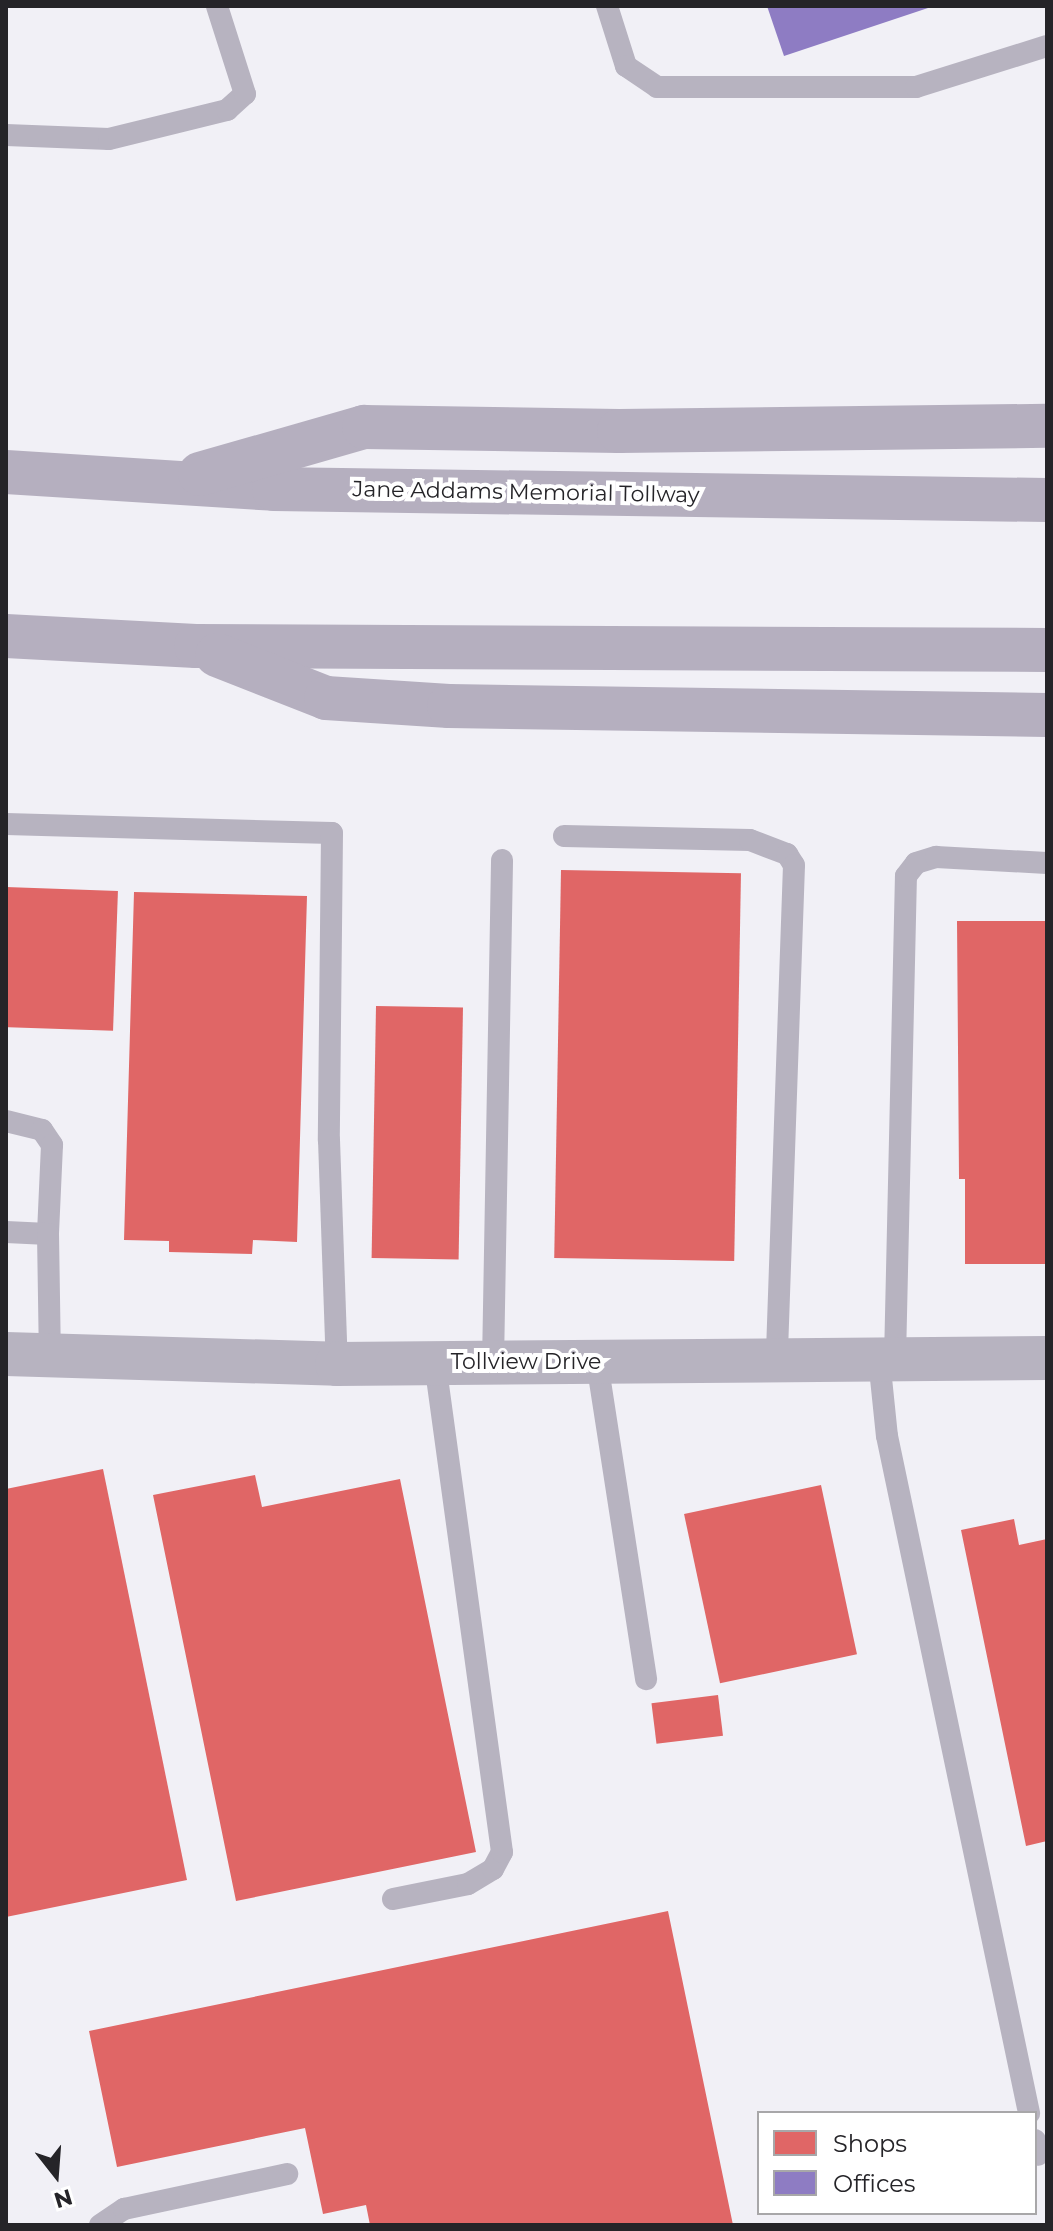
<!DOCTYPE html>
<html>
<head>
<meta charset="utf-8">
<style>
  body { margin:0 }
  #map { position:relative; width:1053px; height:2231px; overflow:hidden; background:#f1f0f6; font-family:Montserrat,sans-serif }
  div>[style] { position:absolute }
  .shops>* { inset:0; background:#e06666; transform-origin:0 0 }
  .offices>* { inset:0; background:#8e7cc3 }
  .lane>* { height:22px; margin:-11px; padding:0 11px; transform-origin:11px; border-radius:11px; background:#b7b3c0 }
  .street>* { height:44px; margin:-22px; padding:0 22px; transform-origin:22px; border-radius:22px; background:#b7b3c0 }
  .highway>* { height:44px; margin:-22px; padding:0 22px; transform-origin:22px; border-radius:22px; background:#b5afbf }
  span { translate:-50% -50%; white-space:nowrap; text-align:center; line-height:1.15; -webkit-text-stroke:8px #fff; paint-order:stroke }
  .street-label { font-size:22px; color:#252428 }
  .frame { position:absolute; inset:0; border:8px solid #252428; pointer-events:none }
  .legend { position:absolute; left:757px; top:2111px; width:280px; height:104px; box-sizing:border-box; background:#fff; border:2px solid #a8a7a9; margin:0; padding:10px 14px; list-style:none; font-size:24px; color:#252428 }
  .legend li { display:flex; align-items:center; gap:16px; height:40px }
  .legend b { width:40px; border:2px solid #a8a7a9 }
  .north { position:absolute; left:16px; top:2135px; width:80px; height:80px; -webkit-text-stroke:6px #fff; paint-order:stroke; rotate:163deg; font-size:22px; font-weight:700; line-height:32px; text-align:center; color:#252428 }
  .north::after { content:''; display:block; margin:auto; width:28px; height:36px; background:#252428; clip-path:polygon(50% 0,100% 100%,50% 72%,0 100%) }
</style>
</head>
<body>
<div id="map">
  <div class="shops">
    <div style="left:561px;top:870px;width:180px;height:388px;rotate:1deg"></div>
    <div style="left:6px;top:887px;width:112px;height:140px;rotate:2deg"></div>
    <div style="clip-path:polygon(134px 892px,307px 896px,297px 1242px,253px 1240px,252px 1254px,169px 1252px,169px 1241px,124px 1240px)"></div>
    <div style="clip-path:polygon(957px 921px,1047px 921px,1047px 1264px,965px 1264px,965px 1179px,959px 1179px)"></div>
    <div style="left:376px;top:1006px;width:87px;height:252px;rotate:1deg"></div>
    <div style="clip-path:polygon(103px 1469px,187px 1880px,6px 1917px,6px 1489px)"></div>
    <div style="clip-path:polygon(255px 1475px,262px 1507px,400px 1479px,476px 1852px,236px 1901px,153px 1495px)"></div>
    <div style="left:821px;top:1485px;width:173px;height:140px;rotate:78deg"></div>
    <div style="clip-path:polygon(1014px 1519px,1019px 1545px,1047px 1539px,1047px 1841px,1026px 1846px,961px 1530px)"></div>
    <div style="left:718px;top:1695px;width:41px;height:67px;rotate:83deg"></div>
    <div style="clip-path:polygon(668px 1911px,733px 2225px,370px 2225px,366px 2205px,323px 2214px,305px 2128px,117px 2167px,89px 2031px)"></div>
  </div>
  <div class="offices">
    <div style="clip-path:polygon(767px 6px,931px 6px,931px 7px,784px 56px)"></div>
  </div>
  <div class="lane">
    <div style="left:607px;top:6px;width:63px;rotate:72.4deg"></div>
    <div style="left:626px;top:66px;width:37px;rotate:34deg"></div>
    <div style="left:657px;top:87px;width:259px"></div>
    <div style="left:916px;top:87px;width:137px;rotate:-17.4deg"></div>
    <div style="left:6px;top:135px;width:103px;rotate:2.2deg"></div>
    <div style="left:109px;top:139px;width:122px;rotate:-13.8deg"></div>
    <div style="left:227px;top:110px;width:24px;rotate:-42deg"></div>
    <div style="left:245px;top:94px;width:92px;rotate:-107.7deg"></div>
    <div style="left:6px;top:824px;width:326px;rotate:1.6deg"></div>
    <div style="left:332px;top:833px;width:307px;rotate:90.6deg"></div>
    <div style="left:329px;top:1140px;width:224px;rotate:88deg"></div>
    <div style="left:564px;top:836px;width:186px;rotate:1.2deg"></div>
    <div style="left:750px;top:840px;width:40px;rotate:21deg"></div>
    <div style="left:787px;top:854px;width:13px;rotate:58deg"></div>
    <div style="left:794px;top:865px;width:495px;rotate:92deg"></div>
    <div style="left:6px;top:1121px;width:37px;rotate:14deg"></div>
    <div style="left:42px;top:1130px;width:18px;rotate:56deg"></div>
    <div style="left:52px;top:1145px;width:89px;rotate:92.6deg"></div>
    <div style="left:6px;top:1232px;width:42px;rotate:2.7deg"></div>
    <div style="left:48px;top:1234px;width:122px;rotate:89.1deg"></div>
    <div style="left:879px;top:1359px;width:77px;rotate:84.1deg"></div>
    <div style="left:887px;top:1436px;width:692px;rotate:78.15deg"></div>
    <div style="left:895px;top:1359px;width:483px;rotate:-88.7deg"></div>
    <div style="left:906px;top:876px;width:16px;rotate:-52deg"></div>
    <div style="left:916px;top:863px;width:21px;rotate:-17deg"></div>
    <div style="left:936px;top:857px;width:111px;rotate:3.1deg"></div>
    <div style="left:597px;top:1362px;width:321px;rotate:81.2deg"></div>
    <div style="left:493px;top:1363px;width:503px;rotate:-88.97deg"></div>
    <div style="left:393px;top:1899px;width:76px;rotate:-11.3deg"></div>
    <div style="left:468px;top:1884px;width:29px;rotate:-31deg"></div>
    <div style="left:493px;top:1869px;width:19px;rotate:-62deg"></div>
    <div style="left:502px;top:1852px;width:494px;rotate:-97.8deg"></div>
    <div style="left:1035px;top:2140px;width:15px;rotate:79deg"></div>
    <div style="left:100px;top:2225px;width:29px;rotate:-34deg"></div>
    <div style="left:124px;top:2209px;width:167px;rotate:-12.1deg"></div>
  </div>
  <div class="street">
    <div style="left:6px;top:1354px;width:331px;rotate:1.7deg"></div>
    <div style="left:337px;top:1364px;width:710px;rotate:-0.48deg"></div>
  </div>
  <div class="highway">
    <div style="left:6px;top:472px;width:269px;rotate:3.6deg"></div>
    <div style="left:274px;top:489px;width:773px;rotate:0.82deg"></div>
    <div style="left:200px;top:474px;width:171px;rotate:-16deg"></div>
    <div style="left:364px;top:427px;width:255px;rotate:0.9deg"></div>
    <div style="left:619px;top:431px;width:428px;rotate:-0.7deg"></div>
    <div style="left:6px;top:636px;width:190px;rotate:3deg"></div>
    <div style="left:196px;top:646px;width:851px;rotate:0.27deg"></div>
    <div style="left:217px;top:655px;width:117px;rotate:21.5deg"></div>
    <div style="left:326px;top:698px;width:123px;rotate:3.7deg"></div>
    <div style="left:449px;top:706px;width:598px;rotate:0.86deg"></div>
  </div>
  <div class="street-label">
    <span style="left:526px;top:492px;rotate:1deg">Jane Addams Memorial Tollway</span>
    <span style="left:526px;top:1362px">Tollview Drive</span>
  </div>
  <div class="frame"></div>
  <ul class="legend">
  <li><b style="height:22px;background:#e06666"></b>Shops</li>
  <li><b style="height:22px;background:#8e7cc3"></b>Offices</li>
  </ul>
  <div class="north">N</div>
</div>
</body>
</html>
